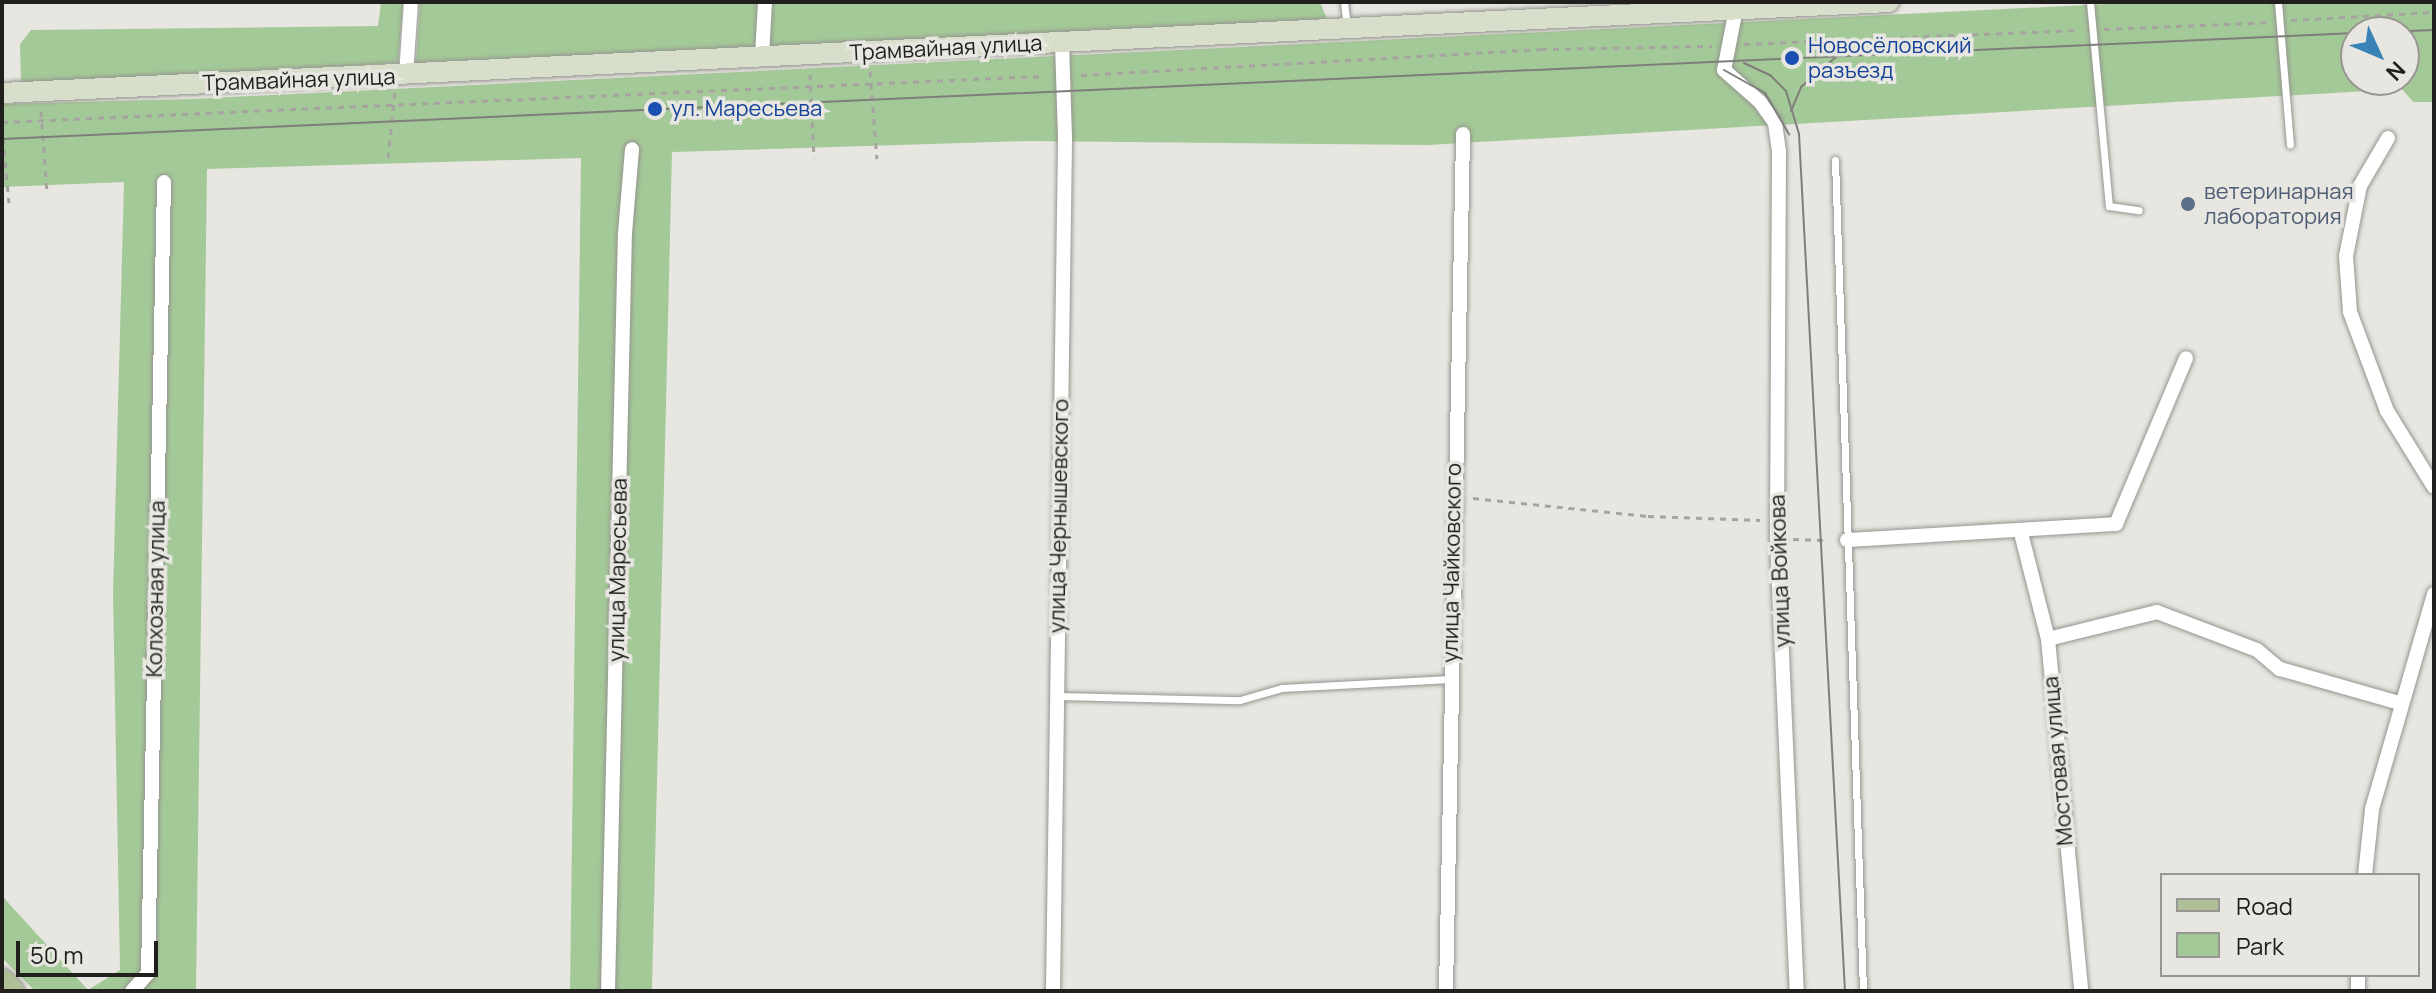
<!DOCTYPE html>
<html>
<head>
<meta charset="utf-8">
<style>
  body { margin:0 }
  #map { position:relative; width:2436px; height:993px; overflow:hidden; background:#e7e6e0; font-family:Manrope,sans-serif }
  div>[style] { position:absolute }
  .green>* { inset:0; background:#a4c998 }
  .path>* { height:3px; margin-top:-1.5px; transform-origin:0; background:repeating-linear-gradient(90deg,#a5a49f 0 6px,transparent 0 12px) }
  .roads { filter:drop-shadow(0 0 2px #95948f) drop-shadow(0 0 2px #95948f) }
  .service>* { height:7px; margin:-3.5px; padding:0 3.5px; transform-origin:3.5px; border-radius:3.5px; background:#fff }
  .minor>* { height:14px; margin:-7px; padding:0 7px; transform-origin:7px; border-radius:7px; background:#fff }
  .secondary>* { height:20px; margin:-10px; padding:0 10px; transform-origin:10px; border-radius:10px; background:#d7dfcb }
  .primary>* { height:24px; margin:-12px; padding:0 12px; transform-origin:12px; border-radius:12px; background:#afbf98 }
  .tram>* { height:2px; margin:-1px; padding:0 1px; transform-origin:1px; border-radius:1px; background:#7f7e7a }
  .dots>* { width:22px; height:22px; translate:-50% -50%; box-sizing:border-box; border:4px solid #e7e6e0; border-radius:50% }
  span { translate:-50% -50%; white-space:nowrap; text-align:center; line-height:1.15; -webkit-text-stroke:7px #e7e6e0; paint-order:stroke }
  .transit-label { font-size:22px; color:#164399 }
  .left { translate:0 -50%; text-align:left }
  .street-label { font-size:22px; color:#201f1d }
  .service-label { font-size:22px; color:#4e5e75 }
  .frame { position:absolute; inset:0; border:4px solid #201f1d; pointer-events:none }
  .legend { position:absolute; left:2160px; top:873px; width:260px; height:104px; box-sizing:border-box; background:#e7e6e0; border:2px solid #979692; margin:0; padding:10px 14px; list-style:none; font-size:24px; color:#201f1d }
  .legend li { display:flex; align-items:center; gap:16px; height:40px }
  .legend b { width:40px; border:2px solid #979692 }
  .north { position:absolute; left:2340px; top:16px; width:80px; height:80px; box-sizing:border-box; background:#e7e6e0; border:2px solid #979692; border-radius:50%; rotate:134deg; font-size:22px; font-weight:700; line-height:32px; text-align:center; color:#201f1d }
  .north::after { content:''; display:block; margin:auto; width:28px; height:36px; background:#3882b6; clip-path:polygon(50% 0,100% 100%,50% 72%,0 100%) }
  .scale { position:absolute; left:16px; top:941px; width:142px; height:36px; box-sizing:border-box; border:4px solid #201f1d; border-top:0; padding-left:10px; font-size:24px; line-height:28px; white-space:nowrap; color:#201f1d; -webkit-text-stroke:6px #e7e6e0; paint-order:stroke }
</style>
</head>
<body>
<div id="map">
  <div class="green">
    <div style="clip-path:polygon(381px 2px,403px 2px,398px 63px,21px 83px,20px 44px,31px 30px,378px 26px)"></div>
    <div style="clip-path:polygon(420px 2px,1320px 2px,1327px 19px,416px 63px)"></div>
    <div style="clip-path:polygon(evenodd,2146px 2px,2434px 2px,2434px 102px,2413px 102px,2402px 89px,1428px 145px,1029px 141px,672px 152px,652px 991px,570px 991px,581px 158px,207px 169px,196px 991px,35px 991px,2px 958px,2px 896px,88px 990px,120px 970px,113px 594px,124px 182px,2px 187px,2px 104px,193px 99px,2146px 2px,2356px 32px,2404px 32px,2404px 80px,2356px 80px,2356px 32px)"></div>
  </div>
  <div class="path">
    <div style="left:2291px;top:20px;width:143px;rotate:-3.2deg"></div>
    <div style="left:2104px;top:29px;width:164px;rotate:-2.4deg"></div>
    <div style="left:1744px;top:44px;width:336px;rotate:-2.4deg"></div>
    <div style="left:870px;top:71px;width:88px;rotate:85.5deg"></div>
    <div style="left:810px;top:74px;width:84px;rotate:87.3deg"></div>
    <div style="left:1081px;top:75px;width:461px;rotate:-3.2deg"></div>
    <div style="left:1541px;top:49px;width:171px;rotate:-1deg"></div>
    <div style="left:41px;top:111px;width:81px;rotate:85.8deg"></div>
    <div style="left:2px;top:122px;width:1044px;rotate:-2.53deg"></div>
    <div style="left:2px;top:126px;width:77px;rotate:84.8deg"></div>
    <div style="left:388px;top:158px;width:67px;rotate:-84deg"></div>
    <div style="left:1473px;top:498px;width:176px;rotate:5.9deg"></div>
    <div style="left:1648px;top:516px;width:112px;rotate:2deg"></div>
    <div style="left:1793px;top:539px;width:36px;rotate:2deg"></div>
  </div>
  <div class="roads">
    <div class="service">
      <div style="left:1344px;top:2px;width:24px;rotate:83deg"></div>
      <div style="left:2090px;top:2px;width:205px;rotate:84.7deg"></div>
      <div style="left:2109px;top:206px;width:30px;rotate:8deg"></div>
      <div style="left:2278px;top:2px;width:143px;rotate:85.2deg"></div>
      <div style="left:1835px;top:160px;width:831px;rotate:88.07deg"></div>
      <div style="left:1058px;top:696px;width:182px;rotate:1.3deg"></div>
      <div style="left:1240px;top:700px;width:44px;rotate:-15.9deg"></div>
      <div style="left:1282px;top:688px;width:168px;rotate:-3.1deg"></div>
    </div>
    <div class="minor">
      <div style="left:1736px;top:9px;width:62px;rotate:101.1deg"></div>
      <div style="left:1724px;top:70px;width:48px;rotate:41.6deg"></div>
      <div style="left:1760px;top:102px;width:26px;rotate:54deg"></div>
      <div style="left:1775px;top:123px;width:28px;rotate:82deg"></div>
      <div style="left:1779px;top:151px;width:388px;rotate:90.3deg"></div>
      <div style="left:1777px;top:539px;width:452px;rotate:87.5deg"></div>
      <div style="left:762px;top:56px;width:54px;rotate:-86.8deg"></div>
      <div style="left:406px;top:75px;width:73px;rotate:-86.1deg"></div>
      <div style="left:2388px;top:138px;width:56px;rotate:120.3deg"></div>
      <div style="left:2360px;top:186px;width:71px;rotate:101.3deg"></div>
      <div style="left:2346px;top:256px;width:56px;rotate:85.9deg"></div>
      <div style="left:2350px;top:312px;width:106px;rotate:69.5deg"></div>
      <div style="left:2387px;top:411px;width:89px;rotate:58.3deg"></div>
      <div style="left:2021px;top:533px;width:109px;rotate:75.7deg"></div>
      <div style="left:2048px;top:639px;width:354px;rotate:84.6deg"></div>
      <div style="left:1847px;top:540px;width:269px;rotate:-3.4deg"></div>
      <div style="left:2116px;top:524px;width:180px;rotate:-67.1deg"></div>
      <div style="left:2048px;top:639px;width:112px;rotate:-13.9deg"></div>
      <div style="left:2157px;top:612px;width:107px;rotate:20.8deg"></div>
      <div style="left:2257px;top:650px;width:30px;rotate:40deg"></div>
      <div style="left:2280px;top:669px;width:124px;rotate:15.9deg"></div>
      <div style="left:2365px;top:875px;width:66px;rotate:-83.9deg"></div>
      <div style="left:2372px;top:809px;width:224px;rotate:-73.9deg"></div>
      <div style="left:2358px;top:975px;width:16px;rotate:90deg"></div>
      <div style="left:132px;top:991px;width:24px;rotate:-48deg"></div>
      <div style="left:148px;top:973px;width:791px;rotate:-88.84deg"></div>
      <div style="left:608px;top:991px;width:758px;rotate:-88.72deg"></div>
      <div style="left:625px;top:233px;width:84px;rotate:-85.2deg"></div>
      <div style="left:1053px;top:991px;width:853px;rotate:-89.19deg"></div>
      <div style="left:1065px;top:138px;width:96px;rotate:-91.8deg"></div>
      <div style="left:1446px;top:991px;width:857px;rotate:-88.86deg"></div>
    </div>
    <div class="secondary">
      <div style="left:2px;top:93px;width:1889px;rotate:-2.76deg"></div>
    </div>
    <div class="primary">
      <div style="left:2px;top:981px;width:14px;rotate:45deg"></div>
    </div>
  </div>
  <div class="tram">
    <div style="left:2382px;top:32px;width:52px;rotate:-2.2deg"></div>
    <div style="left:1744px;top:63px;width:29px;rotate:25deg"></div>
    <div style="left:1770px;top:75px;width:23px;rotate:45deg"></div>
    <div style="left:1786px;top:91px;width:45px;rotate:73.2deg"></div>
    <div style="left:1799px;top:134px;width:858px;rotate:86.93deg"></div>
    <div style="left:1724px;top:70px;width:47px;rotate:29.3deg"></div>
    <div style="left:1765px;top:93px;width:48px;rotate:59.7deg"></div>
    <div style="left:1791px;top:111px;width:26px;rotate:-67deg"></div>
    <div style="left:1801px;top:87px;width:46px;rotate:-40.6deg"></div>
    <div style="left:2px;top:139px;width:2356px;rotate:-2.58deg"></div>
  </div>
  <div class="dots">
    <div style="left:1792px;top:58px;background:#1a4fb4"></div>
    <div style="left:655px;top:109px;background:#1a4fb4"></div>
    <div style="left:2188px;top:204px;background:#5c6f8a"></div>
  </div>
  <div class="transit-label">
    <span class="left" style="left:1808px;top:58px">Новосёловский<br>разъезд</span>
    <span class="left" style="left:671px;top:109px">ул. Маресьева</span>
  </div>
  <div class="street-label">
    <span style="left:946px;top:48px;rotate:-3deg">Трамвайная улица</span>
    <span style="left:299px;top:80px;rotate:-2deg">Трамвайная улица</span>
    <span style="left:1059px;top:516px;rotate:-89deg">улица Чернышевского</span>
    <span style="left:1452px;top:563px;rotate:-89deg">улица Чайковского</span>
    <span style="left:618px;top:570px;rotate:-89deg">улица Маресьева</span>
    <span style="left:1780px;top:571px;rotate:-92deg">улица Войкова</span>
    <span style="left:156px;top:589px;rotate:-89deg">Колхозная улица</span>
    <span style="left:2058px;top:761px;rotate:-95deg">Мостовая улица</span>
  </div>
  <div class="service-label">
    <span class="left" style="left:2204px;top:204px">ветеринарная<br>лаборатория</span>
  </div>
  <div class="frame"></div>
  <ul class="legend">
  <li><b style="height:10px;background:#afbf98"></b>Road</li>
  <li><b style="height:22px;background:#a4c998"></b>Park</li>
  </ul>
  <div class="north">N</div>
  <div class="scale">50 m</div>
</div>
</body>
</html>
